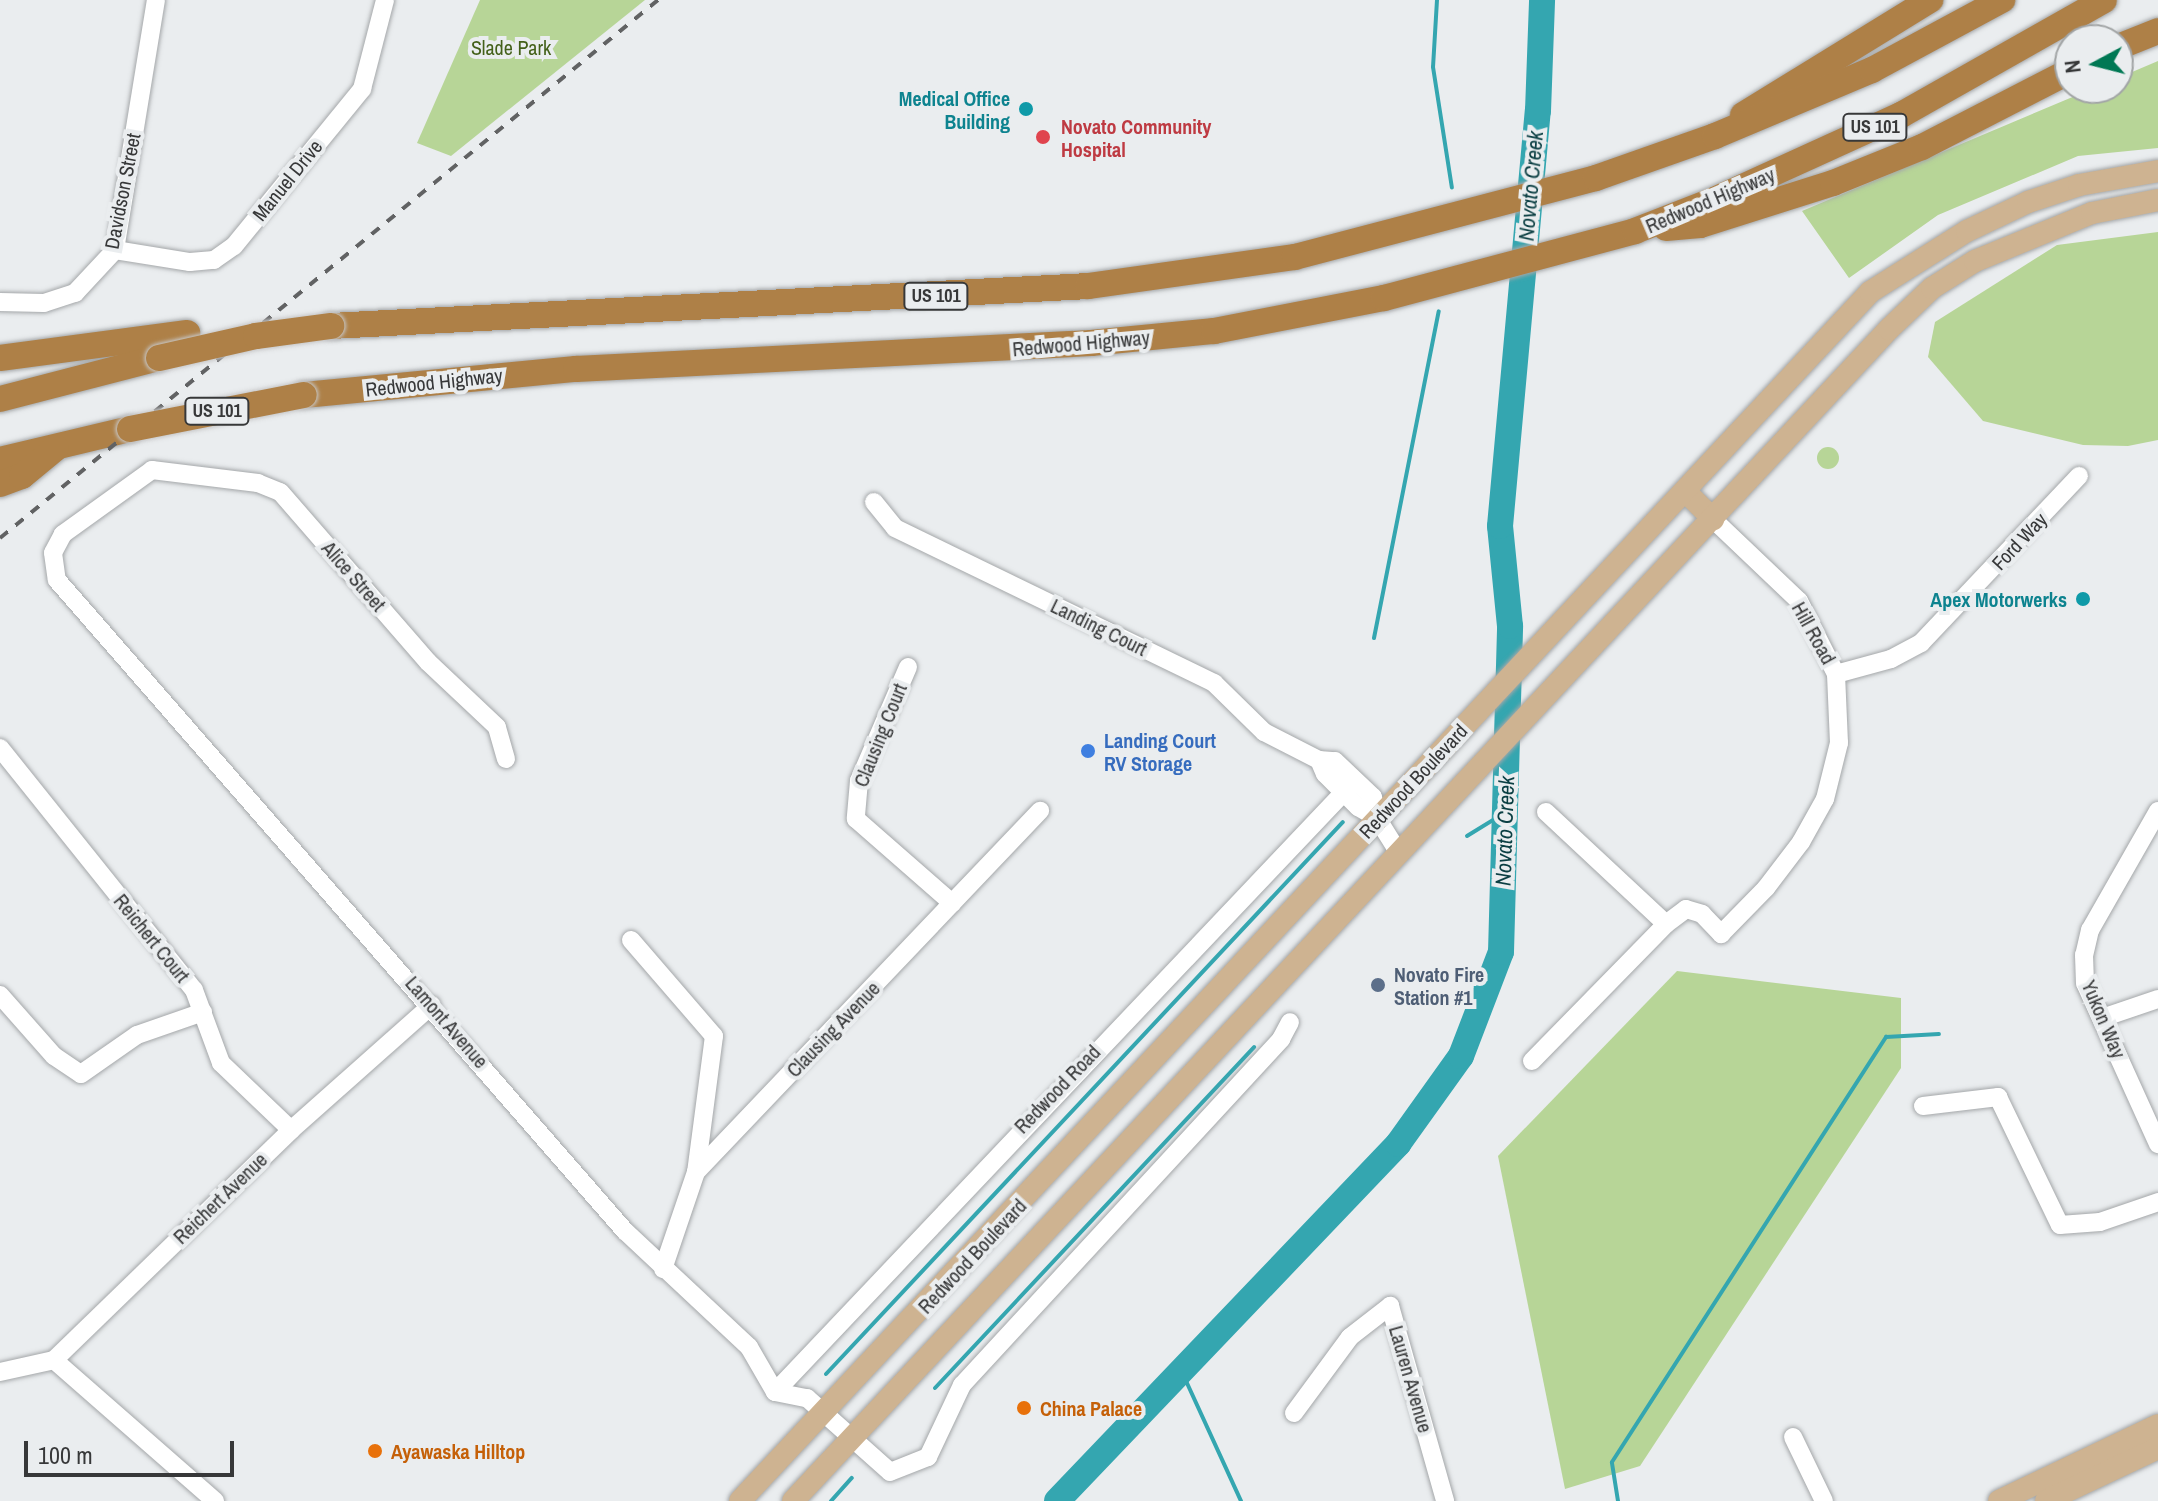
<!DOCTYPE html>
<html>
<head>
<meta charset="utf-8">
<style>
  body { margin:0 }
  #map { position:relative; width:2158px; height:1501px; overflow:hidden; background:#eaedef; font-family:"Archivo Narrow",sans-serif }
  div>[style] { position:absolute }
  .green>* { inset:0; background:#b7d597 }
  .round { border-radius:50% }
  .stream>* { height:4px; margin:-2px; padding:0 2px; transform-origin:2px; border-radius:2px; background:#34a6b0 }
  .river>* { height:26px; margin:-13px; padding:0 13px; transform-origin:13px; border-radius:13px; background:#34a6b0 }
  .roads { filter:drop-shadow(0 0 2px #a4a7a9) drop-shadow(0 0 2px #a4a7a9) }
  .minor>* { height:18px; margin:-9px; padding:0 9px; transform-origin:9px; border-radius:9px; background:#fff }
  .major>* { height:22px; margin:-11px; padding:0 11px; transform-origin:11px; border-radius:11px; background:#ceb391 }
  .highway>* { height:26px; margin:-13px; padding:0 13px; transform-origin:13px; border-radius:13px; background:#ae8047 }
  .rail>* { height:4px; margin-top:-2px; transform-origin:0; background:repeating-linear-gradient(90deg,#616263 0 10px,transparent 0 20px) }
  .bridges { filter:drop-shadow(0 0 2px #c7c7c8) drop-shadow(0 0 2px #c7c7c8) }
  .highway-bridge>* { height:26px; margin:-13px; padding:0 13px; transform-origin:13px; border-radius:13px; background:#ae8047 }
  .dots>* { width:22px; height:22px; translate:-50% -50%; box-sizing:border-box; border:4px solid #eaedef; border-radius:50% }
  span { translate:-50% -50%; white-space:nowrap; text-align:center; line-height:1.15; -webkit-text-stroke:8px #eaedef; paint-order:stroke }
  .shield-label span { padding:2px 6px; background:#eaedef; border:2px solid; border-radius:6px; -webkit-text-stroke-width:0 }
  .shield-label { font-size:18px; color:#373839; font-weight:700 }
  .park-label { font-size:20px; color:#436019 }
  .culture-label { font-size:20px; color:#0d838f; font-weight:700 }
  .right { translate:-100% -50%; text-align:right }
  .health-label { font-size:20px; color:#be3a42; font-weight:700 }
  .left { translate:0 -50%; text-align:left }
  .street-label { font-size:20px; color:#373839 }
  .shop-label { font-size:20px; color:#366cbe; font-weight:700 }
  .service-label { font-size:20px; color:#4e5e75; font-weight:700 }
  .food-label { font-size:20px; color:#c56008; font-weight:700 }
  .water-label { font-size:22px; color:#0b3f43; font-style:italic }
  .north { position:absolute; left:2054px; top:24px; width:80px; height:80px; box-sizing:border-box; background:#eaedef; border:2px solid #a2a5a6; border-radius:50%; rotate:263deg; font-size:22px; font-weight:700; line-height:32px; text-align:center; color:#373839 }
  .north::after { content:''; display:block; margin:auto; width:28px; height:36px; background:#007854; clip-path:polygon(50% 0,100% 100%,50% 72%,0 100%) }
  .scale { position:absolute; left:24px; top:1441px; width:210px; height:36px; box-sizing:border-box; border:4px solid #373839; border-top:0; padding-left:10px; font-size:24px; line-height:28px; white-space:nowrap; color:#373839; -webkit-text-stroke:6px #eaedef; paint-order:stroke }
</style>
</head>
<body>
<div id="map">
  <div class="green">
    <div style="clip-path:polygon(480px 0,645px 0,451px 156px,417px 143px)"></div>
    <div style="clip-path:polygon(2158px 61px,2158px 148px,2078px 156px,1938px 215px,1849px 278px,1802px 211px,2094px 88px,2118px 88px,2118px 78px)"></div>
    <div style="clip-path:polygon(2158px 232px,2158px 440px,2128px 446px,2083px 445px,1983px 421px,1928px 357px,1935px 322px,2057px 245px)"></div>
    <div class="round" style="left:1817px;top:447px;width:22px;height:22px"></div>
    <div style="clip-path:polygon(1677px 971px,1901px 998px,1901px 1068px,1640px 1466px,1565px 1489px,1498px 1156px)"></div>
  </div>
  <div class="stream">
    <div style="left:1437px;top:0;width:67px;rotate:93.4deg"></div>
    <div style="left:1433px;top:67px;width:122px;rotate:81.1deg"></div>
    <div style="left:1374px;top:638px;width:333px;rotate:-78.8deg"></div>
    <div style="left:1467px;top:836px;width:46px;rotate:-31.6deg"></div>
    <div style="left:1181px;top:1370px;width:144px;rotate:65.4deg"></div>
    <div style="left:826px;top:1374px;width:756px;rotate:-46.88deg"></div>
    <div style="left:935px;top:1388px;width:467px;rotate:-46.9deg"></div>
    <div style="left:831px;top:1501px;width:31px;rotate:-48deg"></div>
    <div style="left:1618px;top:1501px;width:39px;rotate:-99deg"></div>
    <div style="left:1612px;top:1462px;width:506px;rotate:-57.19deg"></div>
    <div style="left:1886px;top:1037px;width:53px;rotate:-3.2deg"></div>
  </div>
  <div class="river">
    <div style="left:1057px;top:1501px;width:494px;rotate:-46.3deg"></div>
    <div style="left:1398px;top:1144px;width:108px;rotate:-54.4deg"></div>
    <div style="left:1461px;top:1056px;width:111px;rotate:-69deg"></div>
    <div style="left:1501px;top:952px;width:326px;rotate:-88.4deg"></div>
    <div style="left:1510px;top:626px;width:100px;rotate:-95.7deg"></div>
    <div style="left:1500px;top:526px;width:417px;rotate:-84.8deg"></div>
    <div style="left:1538px;top:111px;width:111px;rotate:-87.9deg"></div>
  </div>
  <div class="roads">
    <div class="minor">
      <div style="left:115px;top:250px;width:76px;rotate:9.1deg"></div>
      <div style="left:190px;top:262px;width:24px;rotate:-5deg"></div>
      <div style="left:214px;top:260px;width:24px;rotate:-35deg"></div>
      <div style="left:234px;top:246px;width:203px;rotate:-50.8deg"></div>
      <div style="left:362px;top:89px;width:92px;rotate:-75.5deg"></div>
      <div style="left:0;top:302px;width:44px;rotate:1.3deg"></div>
      <div style="left:44px;top:303px;width:33px;rotate:-18deg"></div>
      <div style="left:75px;top:293px;width:59px;rotate:-47.1deg"></div>
      <div style="left:115px;top:250px;width:253px;rotate:-80.7deg"></div>
      <div style="left:874px;top:502px;width:33px;rotate:51deg"></div>
      <div style="left:895px;top:528px;width:355px;rotate:25.9deg"></div>
      <div style="left:1214px;top:683px;width:70px;rotate:44.4deg"></div>
      <div style="left:1264px;top:732px;width:62px;rotate:27deg"></div>
      <div style="left:1319px;top:760px;width:16px;rotate:4deg"></div>
      <div style="left:1335px;top:761px;width:52px;rotate:43.5deg"></div>
      <div style="left:1373px;top:797px;width:21px;rotate:79deg"></div>
      <div style="left:1377px;top:818px;width:39px;rotate:58deg"></div>
      <div style="left:908px;top:667px;width:124px;rotate:113.3deg"></div>
      <div style="left:859px;top:781px;width:38px;rotate:95deg"></div>
      <div style="left:856px;top:819px;width:128px;rotate:41.2deg"></div>
      <div style="left:1836px;top:674px;width:57px;rotate:-15.3deg"></div>
      <div style="left:1891px;top:659px;width:34px;rotate:-28deg"></div>
      <div style="left:1921px;top:643px;width:230px;rotate:-46.6deg"></div>
      <div style="left:0;top:748px;width:310px;rotate:51.3deg"></div>
      <div style="left:194px;top:990px;width:78px;rotate:69.7deg"></div>
      <div style="left:221px;top:1063px;width:97px;rotate:43.7deg"></div>
      <div style="left:506px;top:759px;width:33px;rotate:-106deg"></div>
      <div style="left:497px;top:727px;width:95px;rotate:-136.7deg"></div>
      <div style="left:428px;top:662px;width:225px;rotate:-131deg"></div>
      <div style="left:280px;top:492px;width:24px;rotate:-158deg"></div>
      <div style="left:258px;top:483px;width:107px;rotate:-173deg"></div>
      <div style="left:152px;top:470px;width:110px;rotate:144.3deg"></div>
      <div style="left:63px;top:534px;width:21px;rotate:118deg"></div>
      <div style="left:53px;top:553px;width:27px;rotate:82deg"></div>
      <div style="left:57px;top:580px;width:864px;rotate:48.9deg"></div>
      <div style="left:625px;top:1231px;width:170px;rotate:43.1deg"></div>
      <div style="left:749px;top:1347px;width:52px;rotate:60deg"></div>
      <div style="left:775px;top:1392px;width:33px;rotate:11deg"></div>
      <div style="left:807px;top:1398px;width:111px;rotate:41.7deg"></div>
      <div style="left:890px;top:1472px;width:41px;rotate:-21.5deg"></div>
      <div style="left:928px;top:1457px;width:80px;rotate:-64.7deg"></div>
      <div style="left:962px;top:1385px;width:471px;rotate:-47.3deg"></div>
      <div style="left:1281px;top:1039px;width:19px;rotate:-62deg"></div>
      <div style="left:1319px;top:760px;width:15px;rotate:67deg"></div>
      <div style="left:1325px;top:774px;width:47px;rotate:45deg"></div>
      <div style="left:1358px;top:807px;width:22px;rotate:30deg"></div>
      <div style="left:2158px;top:811px;width:137px;rotate:119.7deg"></div>
      <div style="left:2090px;top:930px;width:26px;rotate:103deg"></div>
      <div style="left:2084px;top:955px;width:28px;rotate:88deg"></div>
      <div style="left:2085px;top:983px;width:177px;rotate:65.6deg"></div>
      <div style="left:1546px;top:812px;width:164px;rotate:43deg"></div>
      <div style="left:631px;top:940px;width:127px;rotate:49.2deg"></div>
      <div style="left:714px;top:1036px;width:137px;rotate:97.5deg"></div>
      <div style="left:0;top:995px;width:81px;rotate:48.5deg"></div>
      <div style="left:54px;top:1056px;width:32px;rotate:34deg"></div>
      <div style="left:81px;top:1074px;width:68px;rotate:-34.9deg"></div>
      <div style="left:137px;top:1035px;width:70px;rotate:-19.2deg"></div>
      <div style="left:2102px;top:1018px;width:59px;rotate:-18.7deg"></div>
      <div style="left:1532px;top:1061px;width:192px;rotate:-45.6deg"></div>
      <div style="left:1666px;top:924px;width:25px;rotate:-37deg"></div>
      <div style="left:1686px;top:909px;width:17px;rotate:17deg"></div>
      <div style="left:1702px;top:914px;width:28px;rotate:46deg"></div>
      <div style="left:1721px;top:934px;width:64px;rotate:-45.6deg"></div>
      <div style="left:1766px;top:888px;width:58px;rotate:-52.7deg"></div>
      <div style="left:1801px;top:842px;width:49px;rotate:-60.8deg"></div>
      <div style="left:1825px;top:799px;width:58px;rotate:-76deg"></div>
      <div style="left:1839px;top:743px;width:69px;rotate:-92.5deg"></div>
      <div style="left:1836px;top:674px;width:82px;rotate:-116.9deg"></div>
      <div style="left:1799px;top:601px;width:119px;rotate:-136.4deg"></div>
      <div style="left:1923px;top:1106px;width:76px;rotate:-6.8deg"></div>
      <div style="left:1998px;top:1097px;width:142px;rotate:64.2deg"></div>
      <div style="left:2060px;top:1225px;width:40px;rotate:-4.3deg"></div>
      <div style="left:2100px;top:1222px;width:61px;rotate:-19deg"></div>
      <div style="left:663px;top:1269px;width:102px;rotate:-71.2deg"></div>
      <div style="left:696px;top:1172px;width:499px;rotate:-46.4deg"></div>
      <div style="left:54px;top:1360px;width:214px;rotate:41.2deg"></div>
      <div style="left:0;top:1372px;width:55px;rotate:-12.5deg"></div>
      <div style="left:54px;top:1360px;width:330px;rotate:-44.1deg"></div>
      <div style="left:291px;top:1130px;width:188px;rotate:-41.6deg"></div>
      <div style="left:775px;top:1392px;width:828px;rotate:-46.52deg"></div>
      <div style="left:1294px;top:1413px;width:94px;rotate:-53.6deg"></div>
      <div style="left:1350px;top:1337px;width:51px;rotate:-37.8deg"></div>
      <div style="left:1390px;top:1306px;width:203px;rotate:74.2deg"></div>
      <div style="left:1793px;top:1437px;width:71px;rotate:64.2deg"></div>
    </div>
    <div class="major">
      <div style="left:1685px;top:491px;width:40px;rotate:45deg"></div>
      <div style="left:740px;top:1501px;width:1655px;rotate:-46.93deg"></div>
      <div style="left:1870px;top:292px;width:115px;rotate:-32.2deg"></div>
      <div style="left:1967px;top:231px;width:68px;rotate:-25.4deg"></div>
      <div style="left:2028px;top:202px;width:54px;rotate:-18.4deg"></div>
      <div style="left:2079px;top:185px;width:80px;rotate:-10deg"></div>
      <div style="left:793px;top:1501px;width:1605px;rotate:-46.92deg"></div>
      <div style="left:1889px;top:329px;width:59px;rotate:-43.6deg"></div>
      <div style="left:1932px;top:288px;width:51px;rotate:-32.1deg"></div>
      <div style="left:1975px;top:261px;width:126px;rotate:-22.3deg"></div>
      <div style="left:2092px;top:213px;width:67px;rotate:-11.1deg"></div>
      <div style="left:1999px;top:1501px;width:176px;rotate:-25.5deg"></div>
      <div style="left:2046px;top:1501px;width:124px;rotate:-25.3deg"></div>
    </div>
    <div class="highway">
      <div style="left:2118px;top:47px;width:43px;rotate:-21.8deg"></div>
      <div style="left:1743px;top:115px;width:220px;rotate:-31.6deg"></div>
      <div style="left:1666px;top:228px;width:34px;rotate:-5deg"></div>
      <div style="left:1700px;top:225px;width:139px;rotate:-17.5deg"></div>
      <div style="left:1833px;top:183px;width:96px;rotate:-22deg"></div>
      <div style="left:1922px;top:147px;width:166px;rotate:-27.2deg"></div>
      <div style="left:331px;top:326px;width:758px;rotate:-3.02deg"></div>
      <div style="left:1088px;top:286px;width:209px;rotate:-8deg"></div>
      <div style="left:1295px;top:257px;width:311px;rotate:-14.7deg"></div>
      <div style="left:1596px;top:178px;width:126px;rotate:-19.4deg"></div>
      <div style="left:1715px;top:136px;width:170px;rotate:-22.8deg"></div>
      <div style="left:1872px;top:70px;width:148px;rotate:-28.3deg"></div>
      <div style="left:0;top:358px;width:189px;rotate:-7.6deg"></div>
      <div style="left:304px;top:395px;width:273px;rotate:-5.5deg"></div>
      <div style="left:576px;top:369px;width:516px;rotate:-2.89deg"></div>
      <div style="left:1091px;top:343px;width:124px;rotate:-5.6deg"></div>
      <div style="left:1214px;top:331px;width:173px;rotate:-11deg"></div>
      <div style="left:1384px;top:298px;width:260px;rotate:-14.9deg"></div>
      <div style="left:1635px;top:231px;width:83px;rotate:-21.3deg"></div>
      <div style="left:1712px;top:201px;width:208px;rotate:-24.5deg"></div>
      <div style="left:1901px;top:115px;width:233px;rotate:-29.5deg"></div>
      <div style="left:0;top:399px;width:164px;rotate:-14.5deg"></div>
      <div style="left:0;top:460px;width:134px;rotate:-13.4deg"></div>
      <div style="left:0;top:484px;width:23px;rotate:-20deg"></div>
      <div style="left:22px;top:476px;width:44px;rotate:-39.5deg"></div>
    </div>
  </div>
  <div class="rail">
    <div style="left:0;top:538px;width:850px;rotate:-39.27deg"></div>
  </div>
  <div class="bridges">
    <div class="highway-bridge">
      <div style="left:159px;top:358px;width:99px;rotate:-12.8deg"></div>
      <div style="left:256px;top:336px;width:76px;rotate:-7.6deg"></div>
      <div style="left:130px;top:429px;width:177px;rotate:-11.1deg"></div>
    </div>
  </div>
  <div class="dots">
    <div style="left:1026px;top:109px;background:#0f9aa8"></div>
    <div style="left:1043px;top:137px;background:#e0444e"></div>
    <div style="left:2083px;top:599px;background:#0f9aa8"></div>
    <div style="left:1088px;top:751px;background:#3f7fe0"></div>
    <div style="left:1378px;top:985px;background:#5c6f8a"></div>
    <div style="left:1024px;top:1408px;background:#e8710a"></div>
    <div style="left:375px;top:1451px;background:#e8710a"></div>
  </div>
  <div class="shield-label">
    <span style="left:1875px;top:127px">US 101</span>
    <span style="left:936px;top:296px">US 101</span>
    <span style="left:217px;top:411px">US 101</span>
  </div>
  <div class="park-label">
    <span style="left:511px;top:47px">Slade Park</span>
  </div>
  <div class="culture-label">
    <span class="right" style="left:1010px;top:110px">Medical Office<br>Building</span>
    <span class="right" style="left:2067px;top:599px">Apex Motorwerks</span>
  </div>
  <div class="health-label">
    <span class="left" style="left:1061px;top:138px">Novato Community<br>Hospital</span>
  </div>
  <div class="street-label">
    <span style="left:287px;top:180px;rotate:-51deg">Manuel Drive</span>
    <span style="left:122px;top:191px;rotate:-79deg">Davidson Street</span>
    <span style="left:1710px;top:200px;rotate:-23deg">Redwood Highway</span>
    <span style="left:1081px;top:343px;rotate:-5deg">Redwood Highway</span>
    <span style="left:434px;top:382px;rotate:-6deg">Redwood Highway</span>
    <span style="left:2019px;top:541px;rotate:-47deg">Ford Way</span>
    <span style="left:354px;top:576px;rotate:49deg">Alice Street</span>
    <span style="left:1099px;top:627px;rotate:26deg">Landing Court</span>
    <span style="left:1814px;top:633px;rotate:61deg">Hill Road</span>
    <span style="left:880px;top:735px;rotate:-68deg">Clausing Court</span>
    <span style="left:1413px;top:781px;rotate:-47deg">Redwood Boulevard</span>
    <span style="left:152px;top:938px;rotate:51deg">Reichert Court</span>
    <span style="left:2104px;top:1019px;rotate:67deg">Yukon Way</span>
    <span style="left:447px;top:1022px;rotate:49deg">Lamont Avenue</span>
    <span style="left:833px;top:1029px;rotate:-46deg">Clausing Avenue</span>
    <span style="left:1057px;top:1089px;rotate:-46deg">Redwood Road</span>
    <span style="left:220px;top:1198px;rotate:-44deg">Reichert Avenue</span>
    <span style="left:972px;top:1256px;rotate:-47deg">Redwood Boulevard</span>
    <span style="left:1411px;top:1379px;rotate:74deg">Lauren Avenue</span>
  </div>
  <div class="shop-label">
    <span class="left" style="left:1104px;top:752px">Landing Court<br>RV Storage</span>
  </div>
  <div class="service-label">
    <span class="left" style="left:1394px;top:986px">Novato Fire<br>Station #1</span>
  </div>
  <div class="food-label">
    <span class="left" style="left:1040px;top:1408px">China Palace</span>
    <span class="left" style="left:391px;top:1451px">Ayawaska Hilltop</span>
  </div>
  <div class="water-label">
    <span style="left:1531px;top:186px;rotate:-85deg">Novato Creek</span>
    <span style="left:1505px;top:831px;rotate:-88deg">Novato Creek</span>
  </div>
  <div class="north">N</div>
  <div class="scale">100 m</div>
</div>
</body>
</html>
